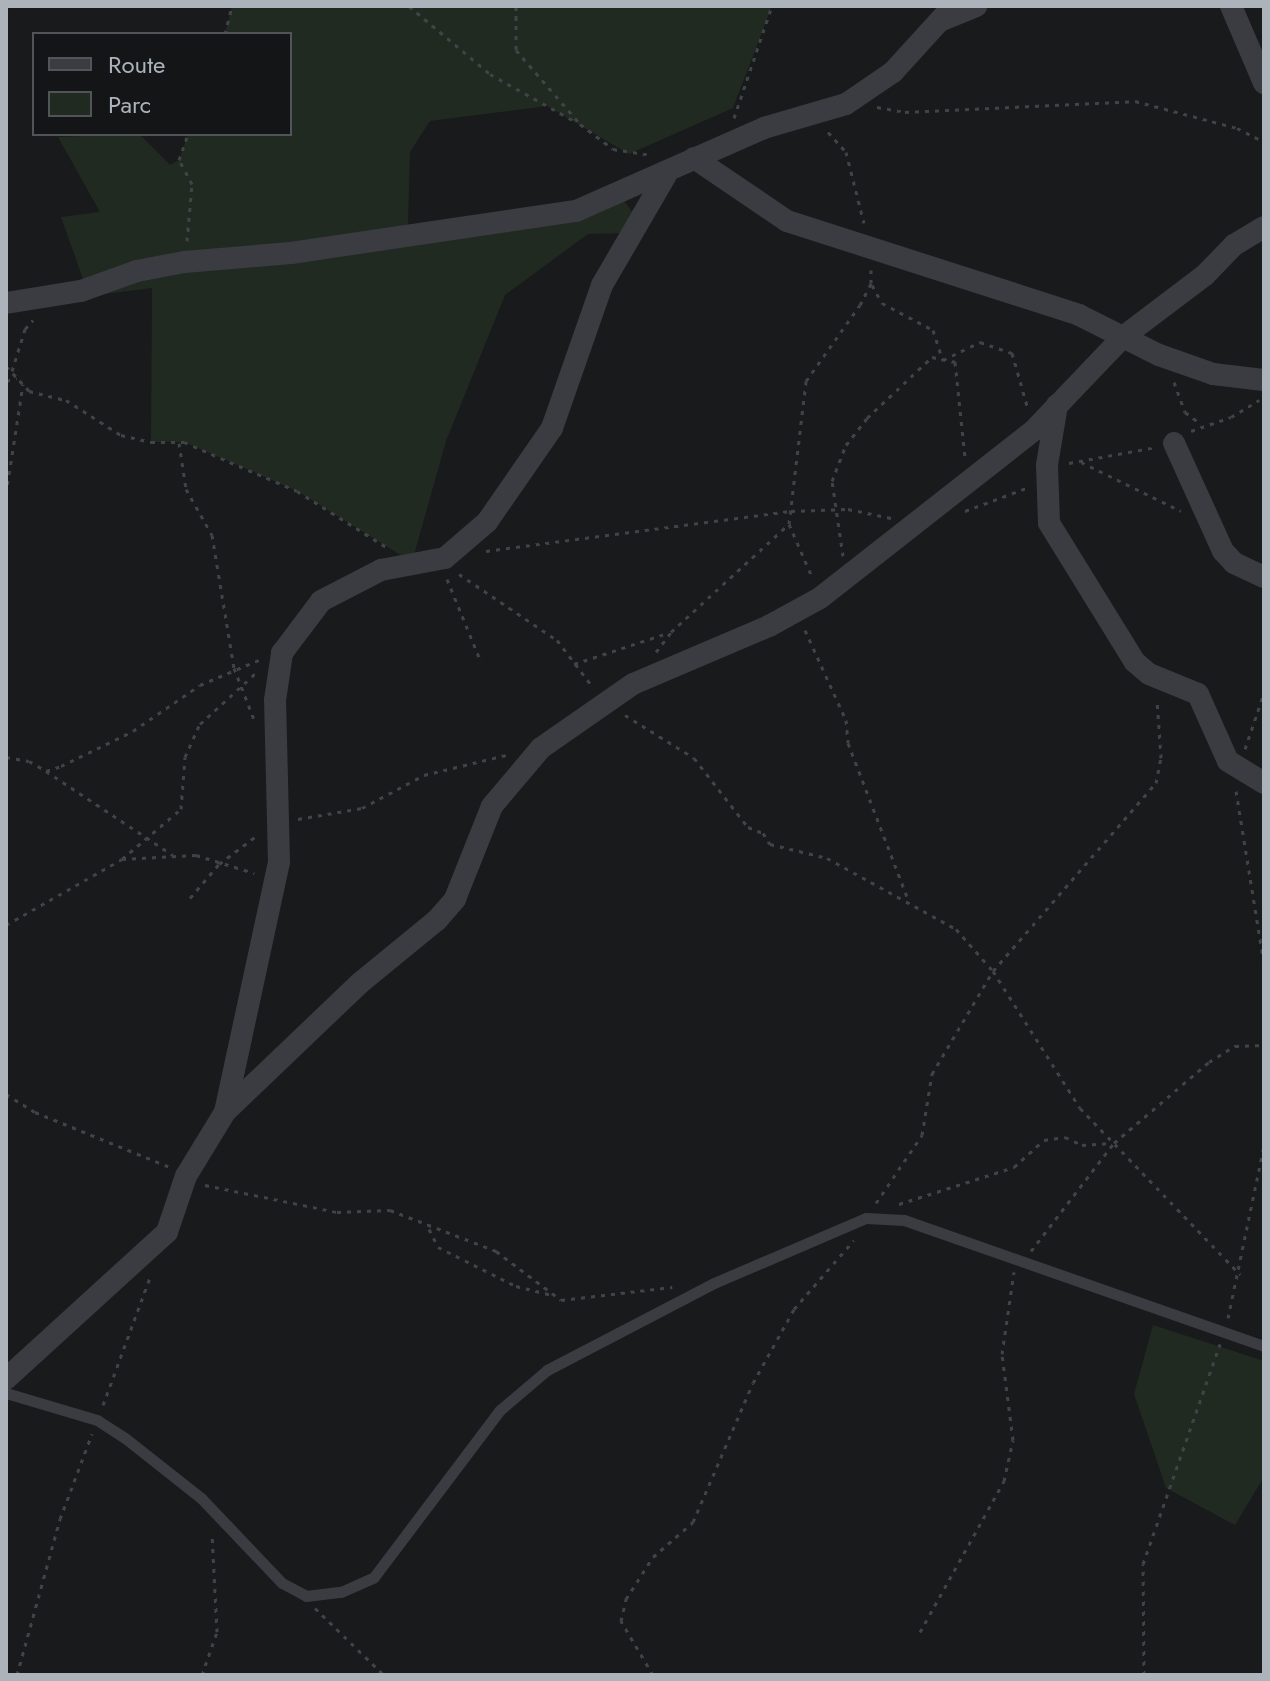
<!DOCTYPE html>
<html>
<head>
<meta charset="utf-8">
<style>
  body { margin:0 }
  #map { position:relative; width:1270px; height:1681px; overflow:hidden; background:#191a1c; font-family:Jost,sans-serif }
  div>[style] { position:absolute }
  .green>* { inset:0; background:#212a21 }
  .path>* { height:3px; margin-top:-1.5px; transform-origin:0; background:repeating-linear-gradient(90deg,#404348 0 4px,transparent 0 10px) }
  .service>* { height:11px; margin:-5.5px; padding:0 5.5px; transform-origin:5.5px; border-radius:5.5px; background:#3a3c41 }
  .minor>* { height:22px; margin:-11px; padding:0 11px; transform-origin:11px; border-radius:11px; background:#3a3c41 }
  span { translate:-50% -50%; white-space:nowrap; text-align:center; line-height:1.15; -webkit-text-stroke:8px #141517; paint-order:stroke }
  .frame { position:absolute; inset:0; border:8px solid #acb3bb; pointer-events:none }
  .legend { position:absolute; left:32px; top:32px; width:260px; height:104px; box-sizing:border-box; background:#141517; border:2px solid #515459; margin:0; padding:10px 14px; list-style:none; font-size:24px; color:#acb3bb }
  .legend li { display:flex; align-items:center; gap:16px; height:40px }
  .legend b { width:40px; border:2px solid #515459 }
</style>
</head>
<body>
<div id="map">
  <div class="green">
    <div style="clip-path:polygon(232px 6px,772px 6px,733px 108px,629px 154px,547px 106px,430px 121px,410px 152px,408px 225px,557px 206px,615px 189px,636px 217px,627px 233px,588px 234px,505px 295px,446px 441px,414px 555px,404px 557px,297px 491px,240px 466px,184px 442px,151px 442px,152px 288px,89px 296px,61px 217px,100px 212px,58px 137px,139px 134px,170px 165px,179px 160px,188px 134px,290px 134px,290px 34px,225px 34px)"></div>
    <div style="clip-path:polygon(1153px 1325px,1264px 1361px,1264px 1477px,1235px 1525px,1166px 1488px,1134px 1394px)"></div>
  </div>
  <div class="path">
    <div style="left:409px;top:6px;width:106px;rotate:40deg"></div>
    <div style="left:490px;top:74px;width:98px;rotate:29.2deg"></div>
    <div style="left:516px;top:6px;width:44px;rotate:90deg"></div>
    <div style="left:516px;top:50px;width:98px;rotate:49.1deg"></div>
    <div style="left:580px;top:124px;width:41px;rotate:37.1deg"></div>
    <div style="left:613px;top:149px;width:36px;rotate:9deg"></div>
    <div style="left:225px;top:34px;width:29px;rotate:-76deg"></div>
    <div style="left:877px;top:107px;width:28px;rotate:10deg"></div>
    <div style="left:905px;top:112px;width:230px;rotate:-2.7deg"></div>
    <div style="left:1135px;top:101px;width:106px;rotate:14.8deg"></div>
    <div style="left:1237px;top:128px;width:30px;rotate:27deg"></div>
    <div style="left:734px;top:118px;width:118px;rotate:-71.3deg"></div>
    <div style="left:828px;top:132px;width:27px;rotate:48deg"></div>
    <div style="left:846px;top:152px;width:73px;rotate:75.8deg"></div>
    <div style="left:187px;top:241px;width:57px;rotate:-85deg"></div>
    <div style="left:192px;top:184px;width:27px;rotate:-118deg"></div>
    <div style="left:179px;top:160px;width:28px;rotate:-71deg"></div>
    <div style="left:872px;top:285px;width:21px;rotate:61deg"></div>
    <div style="left:882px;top:303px;width:58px;rotate:27.9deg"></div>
    <div style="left:933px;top:330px;width:32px;rotate:72deg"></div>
    <div style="left:943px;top:360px;width:41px;rotate:-25.9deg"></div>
    <div style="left:980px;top:342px;width:34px;rotate:19deg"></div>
    <div style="left:1012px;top:353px;width:58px;rotate:74.1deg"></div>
    <div style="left:6px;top:366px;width:34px;rotate:47deg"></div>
    <div style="left:29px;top:391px;width:38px;rotate:14deg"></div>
    <div style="left:66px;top:400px;width:65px;rotate:32.5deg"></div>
    <div style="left:121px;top:435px;width:31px;rotate:13deg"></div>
    <div style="left:151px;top:442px;width:33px"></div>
    <div style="left:184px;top:442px;width:60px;rotate:23.6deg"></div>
    <div style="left:239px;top:466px;width:63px;rotate:23.3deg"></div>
    <div style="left:297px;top:491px;width:107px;rotate:32.1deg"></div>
    <div style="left:12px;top:371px;width:44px;rotate:-72.8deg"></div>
    <div style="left:25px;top:329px;width:12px;rotate:-48deg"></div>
    <div style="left:6px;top:381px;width:11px;rotate:-15deg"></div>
    <div style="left:1174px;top:382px;width:32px;rotate:70deg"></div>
    <div style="left:1185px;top:412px;width:20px;rotate:37deg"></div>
    <div style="left:1191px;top:431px;width:42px;rotate:-19.3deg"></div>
    <div style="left:1231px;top:417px;width:33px;rotate:-31deg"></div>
    <div style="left:179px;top:443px;width:47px;rotate:81.3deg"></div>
    <div style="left:186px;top:489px;width:53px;rotate:60.5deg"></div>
    <div style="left:212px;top:535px;width:135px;rotate:80.6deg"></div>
    <div style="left:234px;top:668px;width:58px;rotate:68.7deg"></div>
    <div style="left:1081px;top:462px;width:111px;rotate:26.1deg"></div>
    <div style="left:1069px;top:463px;width:88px;rotate:-10.4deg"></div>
    <div style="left:6px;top:494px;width:111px;rotate:-81.2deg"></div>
    <div style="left:965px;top:511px;width:68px;rotate:-20.6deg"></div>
    <div style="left:789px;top:524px;width:60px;rotate:66.4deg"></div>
    <div style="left:486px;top:551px;width:308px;rotate:-7.5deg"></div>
    <div style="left:791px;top:511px;width:57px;rotate:-2deg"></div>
    <div style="left:848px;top:509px;width:44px;rotate:11.8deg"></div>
    <div style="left:843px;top:556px;width:76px;rotate:-98.3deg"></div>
    <div style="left:832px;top:481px;width:39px;rotate:-69deg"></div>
    <div style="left:846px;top:445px;width:34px;rotate:-52deg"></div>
    <div style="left:867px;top:418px;width:89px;rotate:-43.2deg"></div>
    <div style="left:932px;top:357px;width:24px;rotate:12deg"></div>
    <div style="left:955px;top:362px;width:96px;rotate:84deg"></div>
    <div style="left:459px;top:574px;width:118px;rotate:34deg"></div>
    <div style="left:557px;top:640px;width:58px;rotate:52.7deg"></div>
    <div style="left:447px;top:579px;width:90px;rotate:67.7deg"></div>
    <div style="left:805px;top:630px;width:99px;rotate:65.5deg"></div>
    <div style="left:846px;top:720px;width:23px;rotate:85deg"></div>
    <div style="left:848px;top:743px;width:167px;rotate:69deg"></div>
    <div style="left:656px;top:652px;width:25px;rotate:-53deg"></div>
    <div style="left:671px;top:632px;width:160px;rotate:-42.5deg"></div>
    <div style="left:789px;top:524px;width:144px;rotate:-83.2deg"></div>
    <div style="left:806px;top:381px;width:93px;rotate:-54.6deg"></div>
    <div style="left:860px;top:305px;width:25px;rotate:-63deg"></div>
    <div style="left:871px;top:283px;width:13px;rotate:-90deg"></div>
    <div style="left:574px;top:664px;width:99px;rotate:-18.3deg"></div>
    <div style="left:625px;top:715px;width:81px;rotate:31.9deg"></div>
    <div style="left:694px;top:758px;width:88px;rotate:52deg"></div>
    <div style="left:748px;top:827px;width:16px;rotate:22deg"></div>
    <div style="left:763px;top:833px;width:13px;rotate:58deg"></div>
    <div style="left:770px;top:844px;width:59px;rotate:13.8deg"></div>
    <div style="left:827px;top:858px;width:147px;rotate:28.8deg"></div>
    <div style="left:956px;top:929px;width:56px;rotate:48.6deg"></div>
    <div style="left:993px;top:971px;width:162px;rotate:57.6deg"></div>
    <div style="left:1080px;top:1108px;width:231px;rotate:46.1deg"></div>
    <div style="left:1245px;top:749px;width:59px;rotate:-71.3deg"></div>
    <div style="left:6px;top:757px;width:23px;rotate:10deg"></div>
    <div style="left:29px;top:761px;width:20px;rotate:30deg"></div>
    <div style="left:46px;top:771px;width:16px;rotate:-18deg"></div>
    <div style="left:61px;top:766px;width:80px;rotate:-25.9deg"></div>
    <div style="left:133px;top:731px;width:81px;rotate:-34.5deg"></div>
    <div style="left:200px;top:685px;width:64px;rotate:-23deg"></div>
    <div style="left:46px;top:771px;width:152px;rotate:33.5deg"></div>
    <div style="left:1236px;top:791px;width:175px;rotate:80.8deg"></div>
    <div style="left:298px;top:819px;width:65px;rotate:-9.8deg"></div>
    <div style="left:362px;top:808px;width:70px;rotate:-28deg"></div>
    <div style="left:424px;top:775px;width:89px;rotate:-13.7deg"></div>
    <div style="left:122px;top:859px;width:74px;rotate:-3.1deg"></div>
    <div style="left:196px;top:855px;width:61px;rotate:17.2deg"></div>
    <div style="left:190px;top:898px;width:45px;rotate:-49.5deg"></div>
    <div style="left:219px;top:864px;width:50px;rotate:-36.9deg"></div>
    <div style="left:6px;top:925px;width:133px;rotate:-29.6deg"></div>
    <div style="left:122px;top:859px;width:77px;rotate:-40.3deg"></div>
    <div style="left:181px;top:809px;width:52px;rotate:-85.6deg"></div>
    <div style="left:185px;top:757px;width:36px;rotate:-66deg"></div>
    <div style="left:200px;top:724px;width:80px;rotate:-42.5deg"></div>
    <div style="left:6px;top:1094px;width:34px;rotate:32deg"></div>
    <div style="left:35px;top:1112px;width:146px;rotate:22.2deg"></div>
    <div style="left:205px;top:1185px;width:135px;rotate:11.6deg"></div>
    <div style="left:337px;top:1212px;width:53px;rotate:-2.2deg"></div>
    <div style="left:390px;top:1210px;width:114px;rotate:21.1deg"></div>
    <div style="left:496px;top:1251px;width:81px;rotate:37deg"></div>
    <div style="left:561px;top:1300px;width:112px;rotate:-6.7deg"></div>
    <div style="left:876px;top:1203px;width:82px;rotate:-55.9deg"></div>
    <div style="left:922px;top:1135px;width:62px;rotate:-80.7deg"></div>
    <div style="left:932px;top:1074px;width:120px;rotate:-59.4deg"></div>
    <div style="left:993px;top:971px;width:249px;rotate:-49.1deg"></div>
    <div style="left:1156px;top:783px;width:25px;rotate:-79deg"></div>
    <div style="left:1161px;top:758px;width:58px;rotate:-93.9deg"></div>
    <div style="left:899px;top:1204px;width:121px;rotate:-17.8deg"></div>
    <div style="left:1014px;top:1167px;width:40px;rotate:-42deg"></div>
    <div style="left:1044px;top:1140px;width:21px;rotate:-8deg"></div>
    <div style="left:1065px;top:1137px;width:19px;rotate:25deg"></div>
    <div style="left:1082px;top:1145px;width:30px;rotate:-4deg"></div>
    <div style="left:429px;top:1229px;width:20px;rotate:63deg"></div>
    <div style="left:438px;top:1247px;width:87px;rotate:26.6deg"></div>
    <div style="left:516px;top:1286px;width:36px;rotate:14deg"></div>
    <div style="left:1031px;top:1251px;width:136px;rotate:-52.5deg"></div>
    <div style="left:1114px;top:1143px;width:125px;rotate:-40.5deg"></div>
    <div style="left:1209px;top:1062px;width:31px;rotate:-32deg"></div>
    <div style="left:1235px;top:1046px;width:29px;rotate:-2deg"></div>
    <div style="left:1228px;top:1318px;width:176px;rotate:-78.2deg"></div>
    <div style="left:103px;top:1405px;width:136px;rotate:-69.8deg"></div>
    <div style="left:315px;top:1608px;width:96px;rotate:44.2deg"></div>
    <div style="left:920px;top:1632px;width:173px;rotate:-60.9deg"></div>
    <div style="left:1004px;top:1481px;width:42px;rotate:-77.6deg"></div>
    <div style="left:1013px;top:1440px;width:87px;rotate:-97.3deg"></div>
    <div style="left:1002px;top:1354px;width:83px;rotate:-81.7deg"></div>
    <div style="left:17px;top:1675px;width:162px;rotate:-74.6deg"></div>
    <div style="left:60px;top:1519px;width:91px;rotate:-69.4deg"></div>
    <div style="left:202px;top:1675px;width:46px;rotate:-70.8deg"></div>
    <div style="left:217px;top:1632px;width:98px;rotate:-92.9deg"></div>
    <div style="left:653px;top:1675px;width:63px;rotate:-120.7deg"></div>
    <div style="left:621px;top:1621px;width:23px;rotate:-77deg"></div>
    <div style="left:626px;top:1599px;width:50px;rotate:-57.3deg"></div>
    <div style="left:653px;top:1557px;width:53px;rotate:-41.2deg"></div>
    <div style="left:693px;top:1522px;width:151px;rotate:-66.7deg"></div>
    <div style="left:753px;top:1383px;width:85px;rotate:-61deg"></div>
    <div style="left:794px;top:1309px;width:91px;rotate:-49deg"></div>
    <div style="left:1144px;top:1675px;width:111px;rotate:-90.5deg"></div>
    <div style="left:1143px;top:1564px;width:233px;rotate:-70.7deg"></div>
  </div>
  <div class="service">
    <div style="left:6px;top:1393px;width:95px;rotate:16.5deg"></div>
    <div style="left:97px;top:1420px;width:33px;rotate:33deg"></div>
    <div style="left:125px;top:1438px;width:97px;rotate:38.3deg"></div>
    <div style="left:201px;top:1498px;width:117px;rotate:46.4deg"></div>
    <div style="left:282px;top:1583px;width:27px;rotate:28deg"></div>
    <div style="left:306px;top:1596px;width:35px;rotate:-7deg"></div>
    <div style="left:341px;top:1592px;width:36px;rotate:-24deg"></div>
    <div style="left:374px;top:1577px;width:209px;rotate:-53deg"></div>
    <div style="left:500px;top:1410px;width:62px;rotate:-40.4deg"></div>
    <div style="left:547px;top:1370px;width:188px;rotate:-27.5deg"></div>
    <div style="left:714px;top:1283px;width:165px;rotate:-23.2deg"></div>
    <div style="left:866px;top:1218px;width:38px;rotate:3deg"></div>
    <div style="left:904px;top:1220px;width:381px;rotate:19.3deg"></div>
  </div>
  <div class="minor">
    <div style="left:1231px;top:6px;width:84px;rotate:66.8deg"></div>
    <div style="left:942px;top:20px;width:37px;rotate:-22deg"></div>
    <div style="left:694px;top:158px;width:112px;rotate:34.1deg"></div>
    <div style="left:787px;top:221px;width:307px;rotate:17.8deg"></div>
    <div style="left:1079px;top:315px;width:89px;rotate:26.6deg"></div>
    <div style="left:1159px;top:355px;width:57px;rotate:19.4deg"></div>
    <div style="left:1213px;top:374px;width:51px;rotate:6.7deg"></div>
    <div style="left:6px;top:303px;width:76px;rotate:-9.1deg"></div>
    <div style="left:81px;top:291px;width:59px;rotate:-19.7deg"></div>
    <div style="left:137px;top:271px;width:48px;rotate:-10.8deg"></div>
    <div style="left:184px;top:262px;width:107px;rotate:-4.8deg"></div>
    <div style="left:291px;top:253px;width:288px;rotate:-8.4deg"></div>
    <div style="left:576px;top:211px;width:206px;rotate:-23.8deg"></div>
    <div style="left:764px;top:128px;width:85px;rotate:-16.3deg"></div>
    <div style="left:846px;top:104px;width:57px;rotate:-34.2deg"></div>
    <div style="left:893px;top:72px;width:89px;rotate:-47.7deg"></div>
    <div style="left:1057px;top:405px;width:61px;rotate:99.5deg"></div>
    <div style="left:1047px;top:465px;width:58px;rotate:88deg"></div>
    <div style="left:1049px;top:523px;width:163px;rotate:58.3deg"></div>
    <div style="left:1135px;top:662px;width:18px;rotate:41deg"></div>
    <div style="left:1149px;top:674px;width:53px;rotate:22.2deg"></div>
    <div style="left:1198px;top:694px;width:73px;rotate:65.9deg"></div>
    <div style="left:1228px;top:761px;width:42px;rotate:31.4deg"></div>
    <div style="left:1174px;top:443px;width:119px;rotate:65.6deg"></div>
    <div style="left:1223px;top:551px;width:16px;rotate:47deg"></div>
    <div style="left:1234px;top:563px;width:33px;rotate:25deg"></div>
    <div style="left:226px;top:1111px;width:185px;rotate:-43.7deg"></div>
    <div style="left:360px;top:983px;width:99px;rotate:-39.3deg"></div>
    <div style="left:437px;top:920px;width:28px;rotate:-49deg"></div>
    <div style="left:455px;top:899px;width:100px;rotate:-68.3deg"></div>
    <div style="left:492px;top:806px;width:76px;rotate:-49.8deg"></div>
    <div style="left:541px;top:748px;width:112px;rotate:-34.8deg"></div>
    <div style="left:633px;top:684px;width:148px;rotate:-23.1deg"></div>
    <div style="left:769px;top:626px;width:58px;rotate:-28.8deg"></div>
    <div style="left:820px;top:598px;width:272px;rotate:-38.1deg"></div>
    <div style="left:1034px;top:430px;width:129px;rotate:-46.3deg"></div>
    <div style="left:1123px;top:337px;width:103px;rotate:-37.1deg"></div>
    <div style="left:1205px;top:275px;width:42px;rotate:-46deg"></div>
    <div style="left:1234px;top:245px;width:35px;rotate:-31deg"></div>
    <div style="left:6px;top:1379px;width:218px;rotate:-42.4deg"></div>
    <div style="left:167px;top:1232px;width:59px;rotate:-71.3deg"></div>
    <div style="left:186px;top:1176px;width:75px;rotate:-58.6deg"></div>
    <div style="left:225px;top:1112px;width:256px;rotate:-77.8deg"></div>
    <div style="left:279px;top:862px;width:162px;rotate:-91.4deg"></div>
    <div style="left:275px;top:700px;width:48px;rotate:-81.5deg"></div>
    <div style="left:282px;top:653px;width:65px;rotate:-53.1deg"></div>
    <div style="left:321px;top:601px;width:68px;rotate:-27.3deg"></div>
    <div style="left:381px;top:570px;width:65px;rotate:-10.6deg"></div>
    <div style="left:445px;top:558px;width:55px;rotate:-40.6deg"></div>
    <div style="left:487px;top:522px;width:114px;rotate:-55.3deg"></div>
    <div style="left:552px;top:428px;width:151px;rotate:-70.7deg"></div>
    <div style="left:602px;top:285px;width:127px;rotate:-59.8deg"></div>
  </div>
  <div class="frame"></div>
  <ul class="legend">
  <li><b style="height:10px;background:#3a3c41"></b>Route</li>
  <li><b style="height:22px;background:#212a21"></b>Parc</li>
  </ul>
</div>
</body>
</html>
